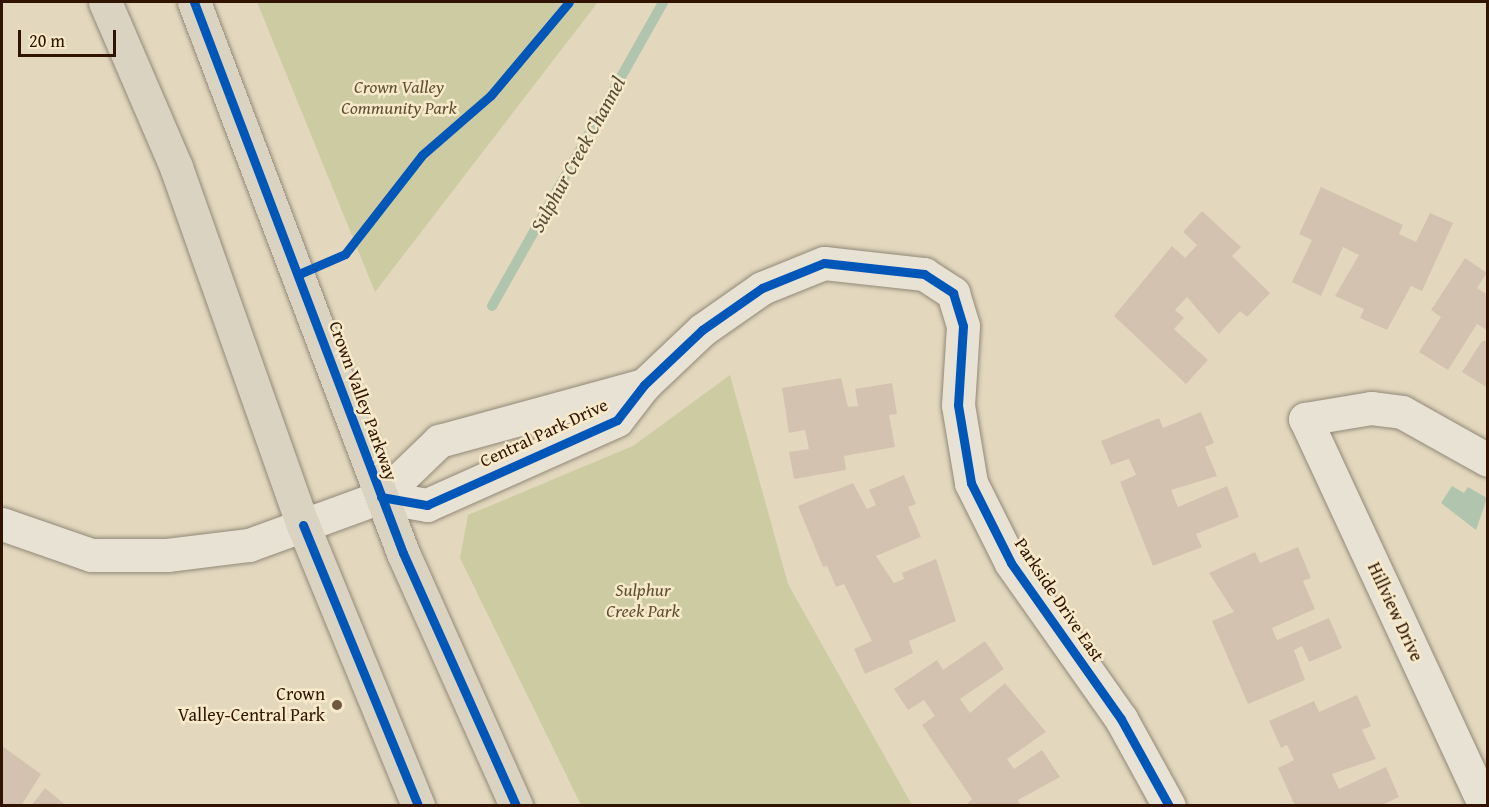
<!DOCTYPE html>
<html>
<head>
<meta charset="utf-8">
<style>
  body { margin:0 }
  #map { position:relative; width:1489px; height:807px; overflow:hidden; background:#e3d8be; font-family:"Gentium Book Plus",serif }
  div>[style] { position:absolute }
  .green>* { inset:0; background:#cccba2 }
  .water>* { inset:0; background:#b1c4ae }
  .stream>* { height:10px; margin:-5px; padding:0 5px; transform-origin:5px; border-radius:5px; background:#b1c4ae }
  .building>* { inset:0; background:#d4c2b1 }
  .roads { filter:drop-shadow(0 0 2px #928877) drop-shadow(0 0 2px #928877) }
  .minor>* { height:33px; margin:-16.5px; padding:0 16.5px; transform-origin:16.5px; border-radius:16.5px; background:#e8e2d5 }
  .major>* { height:33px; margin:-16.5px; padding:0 16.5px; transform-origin:16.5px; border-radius:16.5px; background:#dbd3c1 }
  .cycleway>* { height:9px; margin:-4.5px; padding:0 4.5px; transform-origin:4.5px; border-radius:4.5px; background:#0057b8 }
  .dots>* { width:16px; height:16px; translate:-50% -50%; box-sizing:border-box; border:3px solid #f7eacb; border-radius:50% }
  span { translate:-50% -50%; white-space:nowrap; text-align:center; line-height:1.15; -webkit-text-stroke:5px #f7eacb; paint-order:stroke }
  .park-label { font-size:18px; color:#605031; font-style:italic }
  .street-label { font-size:18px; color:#301300 }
  .poi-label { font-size:18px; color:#301300 }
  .right { translate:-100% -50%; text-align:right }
  .water-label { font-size:20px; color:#564e3a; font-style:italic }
  .frame { position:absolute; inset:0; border:3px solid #301300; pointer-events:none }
  .scale { position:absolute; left:18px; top:30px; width:98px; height:27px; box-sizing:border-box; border:3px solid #301300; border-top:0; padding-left:8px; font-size:18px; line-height:21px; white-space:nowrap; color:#301300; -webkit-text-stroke:4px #f7eacb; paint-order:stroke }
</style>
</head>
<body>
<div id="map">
  <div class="green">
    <div style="clip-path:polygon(257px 2px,598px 2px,375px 292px)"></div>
    <div style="clip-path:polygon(730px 375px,788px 584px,912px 805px,581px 805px,460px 558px,468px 515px,633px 446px)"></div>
  </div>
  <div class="water">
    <div style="clip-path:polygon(1452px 486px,1464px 493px,1468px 487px,1487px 498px,1476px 530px,1441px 503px)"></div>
  </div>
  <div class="stream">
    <div style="left:492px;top:306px;width:349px;rotate:-60.6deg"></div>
  </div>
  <div class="building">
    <div style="clip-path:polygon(1321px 187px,1403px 225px,1399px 234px,1416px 242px,1430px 213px,1453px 223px,1422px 291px,1411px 286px,1387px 330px,1360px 318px,1364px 309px,1335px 296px,1359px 255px,1343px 247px,1321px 296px,1292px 282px,1312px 240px,1299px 234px)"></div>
    <div style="clip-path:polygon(1202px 211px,1241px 247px,1232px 256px,1270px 293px,1247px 317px,1240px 311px,1219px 334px,1187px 297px,1175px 310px,1184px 318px,1174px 329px,1208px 360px,1186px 384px,1114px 316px,1172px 246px,1185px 258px,1197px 245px,1183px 232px)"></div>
    <div style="clip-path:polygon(1465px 258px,1487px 273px,1477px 288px,1488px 295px,1488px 331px,1477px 324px,1448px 370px,1419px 352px,1441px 317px,1431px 310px)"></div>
    <div style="clip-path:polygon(1482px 341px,1488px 341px,1488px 388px,1462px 372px)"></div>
    <div style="clip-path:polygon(841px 378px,848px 407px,858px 406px,855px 389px,892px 383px,897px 414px,889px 415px,895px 447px,844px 456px,846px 470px,794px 479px,789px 452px,809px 449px,805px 430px,789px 433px,782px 388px)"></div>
    <div style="clip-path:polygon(1201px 412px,1214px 443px,1205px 447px,1217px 476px,1171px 490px,1178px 507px,1227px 486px,1239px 517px,1196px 534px,1202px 547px,1153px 566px,1120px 482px,1136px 475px,1129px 459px,1111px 465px,1101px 441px,1159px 418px,1163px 428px)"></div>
    <div style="clip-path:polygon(904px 475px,916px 504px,908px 507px,921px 537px,876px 556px,894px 583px,904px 579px,902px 573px,936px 559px,956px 621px,909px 641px,913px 653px,865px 674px,854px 649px,872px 641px,844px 584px,836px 587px,827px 566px,823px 567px,798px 506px,853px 483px,867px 509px,876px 505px,869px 490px)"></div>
    <div style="clip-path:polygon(1298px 547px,1311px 578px,1303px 581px,1315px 609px,1272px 628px,1277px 640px,1329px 618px,1342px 648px,1309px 662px,1302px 646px,1294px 650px,1305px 680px,1248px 704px,1212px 621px,1234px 612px,1209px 573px,1255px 552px,1260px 563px)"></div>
    <div style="clip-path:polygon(985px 641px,1004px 669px,960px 699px,970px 713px,1005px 683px,1046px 732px,1007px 759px,1014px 769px,1042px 750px,1060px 777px,1018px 800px,1021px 806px,965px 806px,972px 799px,922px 725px,935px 716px,924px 700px,908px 710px,894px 689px,937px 660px,943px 670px)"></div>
    <div style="clip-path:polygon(1357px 695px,1371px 726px,1362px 730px,1376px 759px,1332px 774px,1339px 789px,1386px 767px,1399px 797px,1380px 806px,1295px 806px,1278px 768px,1294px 760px,1287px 745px,1281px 748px,1269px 721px,1314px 701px,1319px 712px)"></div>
    <div style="clip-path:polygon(2px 746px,41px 774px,21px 806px,2px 806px)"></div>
    <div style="clip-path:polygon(45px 788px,67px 806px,31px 806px)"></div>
  </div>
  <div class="roads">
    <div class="minor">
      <div style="left:381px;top:497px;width:47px;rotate:9.9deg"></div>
      <div style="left:427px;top:505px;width:208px;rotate:-24.1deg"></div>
      <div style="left:617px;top:420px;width:44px;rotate:-52.4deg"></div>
      <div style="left:644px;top:385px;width:80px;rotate:-43.5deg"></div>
      <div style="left:702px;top:330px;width:73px;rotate:-35deg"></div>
      <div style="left:762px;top:288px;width:67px;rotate:-22deg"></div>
      <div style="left:824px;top:263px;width:101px;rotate:6.3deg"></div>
      <div style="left:924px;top:274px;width:35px;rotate:33deg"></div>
      <div style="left:953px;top:293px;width:34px;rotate:73deg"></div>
      <div style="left:963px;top:326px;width:79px;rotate:93.6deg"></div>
      <div style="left:958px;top:405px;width:79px;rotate:80.5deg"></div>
      <div style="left:971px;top:483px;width:89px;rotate:63.4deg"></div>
      <div style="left:1011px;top:563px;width:191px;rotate:54.8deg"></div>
      <div style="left:1121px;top:719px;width:99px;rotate:61.1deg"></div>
      <div style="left:2px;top:524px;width:94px;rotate:19.2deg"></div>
      <div style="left:91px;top:555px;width:76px"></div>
      <div style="left:167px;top:555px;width:83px;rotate:-7deg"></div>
      <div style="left:249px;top:545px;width:140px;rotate:-20deg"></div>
      <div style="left:381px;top:497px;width:81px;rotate:-44deg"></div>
      <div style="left:439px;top:441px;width:213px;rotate:-15.3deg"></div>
      <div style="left:1485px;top:806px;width:427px;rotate:-114.9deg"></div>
      <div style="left:1305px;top:419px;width:67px;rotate:-9.5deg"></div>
      <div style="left:1371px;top:408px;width:31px;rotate:7deg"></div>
      <div style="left:1402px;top:412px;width:98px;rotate:29.2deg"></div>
    </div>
    <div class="major">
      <div style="left:105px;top:2px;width:180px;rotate:66.7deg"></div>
      <div style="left:176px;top:167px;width:380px;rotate:70.5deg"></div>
      <div style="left:303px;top:525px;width:304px;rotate:67.7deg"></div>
      <div style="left:194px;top:2px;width:589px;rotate:69.23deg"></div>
      <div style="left:403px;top:553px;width:277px;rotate:65.9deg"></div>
    </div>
  </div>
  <div class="cycleway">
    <div style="left:194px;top:2px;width:589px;rotate:69.23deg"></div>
    <div style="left:403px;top:553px;width:277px;rotate:65.9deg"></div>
    <div style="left:299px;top:274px;width:50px;rotate:-23.5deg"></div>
    <div style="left:345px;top:254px;width:125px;rotate:-52.1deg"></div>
    <div style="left:422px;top:155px;width:91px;rotate:-41deg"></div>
    <div style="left:491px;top:95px;width:121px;rotate:-50deg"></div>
    <div style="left:381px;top:497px;width:47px;rotate:9.9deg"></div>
    <div style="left:427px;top:505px;width:208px;rotate:-24.1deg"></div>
    <div style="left:617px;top:420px;width:44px;rotate:-52.4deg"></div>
    <div style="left:644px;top:385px;width:80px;rotate:-43.5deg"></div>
    <div style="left:702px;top:330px;width:73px;rotate:-35deg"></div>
    <div style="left:762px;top:288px;width:67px;rotate:-22deg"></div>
    <div style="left:824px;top:263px;width:101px;rotate:6.3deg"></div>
    <div style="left:924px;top:274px;width:35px;rotate:33deg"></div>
    <div style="left:953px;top:293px;width:34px;rotate:73deg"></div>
    <div style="left:963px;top:326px;width:79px;rotate:93.6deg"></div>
    <div style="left:958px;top:405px;width:79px;rotate:80.5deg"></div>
    <div style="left:971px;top:483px;width:89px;rotate:63.4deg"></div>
    <div style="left:1011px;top:563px;width:191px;rotate:54.8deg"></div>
    <div style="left:1121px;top:719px;width:99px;rotate:61.1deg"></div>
    <div style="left:303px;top:525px;width:304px;rotate:67.7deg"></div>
  </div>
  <div class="dots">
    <div style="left:337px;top:705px;background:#6f5842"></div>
  </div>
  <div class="park-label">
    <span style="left:399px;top:98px">Crown Valley<br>Community Park</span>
    <span style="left:643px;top:601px">Sulphur<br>Creek Park</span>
  </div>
  <div class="street-label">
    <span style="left:363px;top:401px;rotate:70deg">Crown Valley Parkway</span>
    <span style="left:544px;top:433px;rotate:-25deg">Central Park Drive</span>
    <span style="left:1059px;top:600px;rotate:56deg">Parkside Drive East</span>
    <span style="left:1395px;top:612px;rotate:65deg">Hillview Drive</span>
  </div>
  <div class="poi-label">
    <span class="right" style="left:325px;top:705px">Crown<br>Valley-Central Park</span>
  </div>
  <div class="water-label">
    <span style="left:577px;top:154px;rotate:-61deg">Sulphur Creek Channel</span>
  </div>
  <div class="frame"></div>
  <div class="scale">20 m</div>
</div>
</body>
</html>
